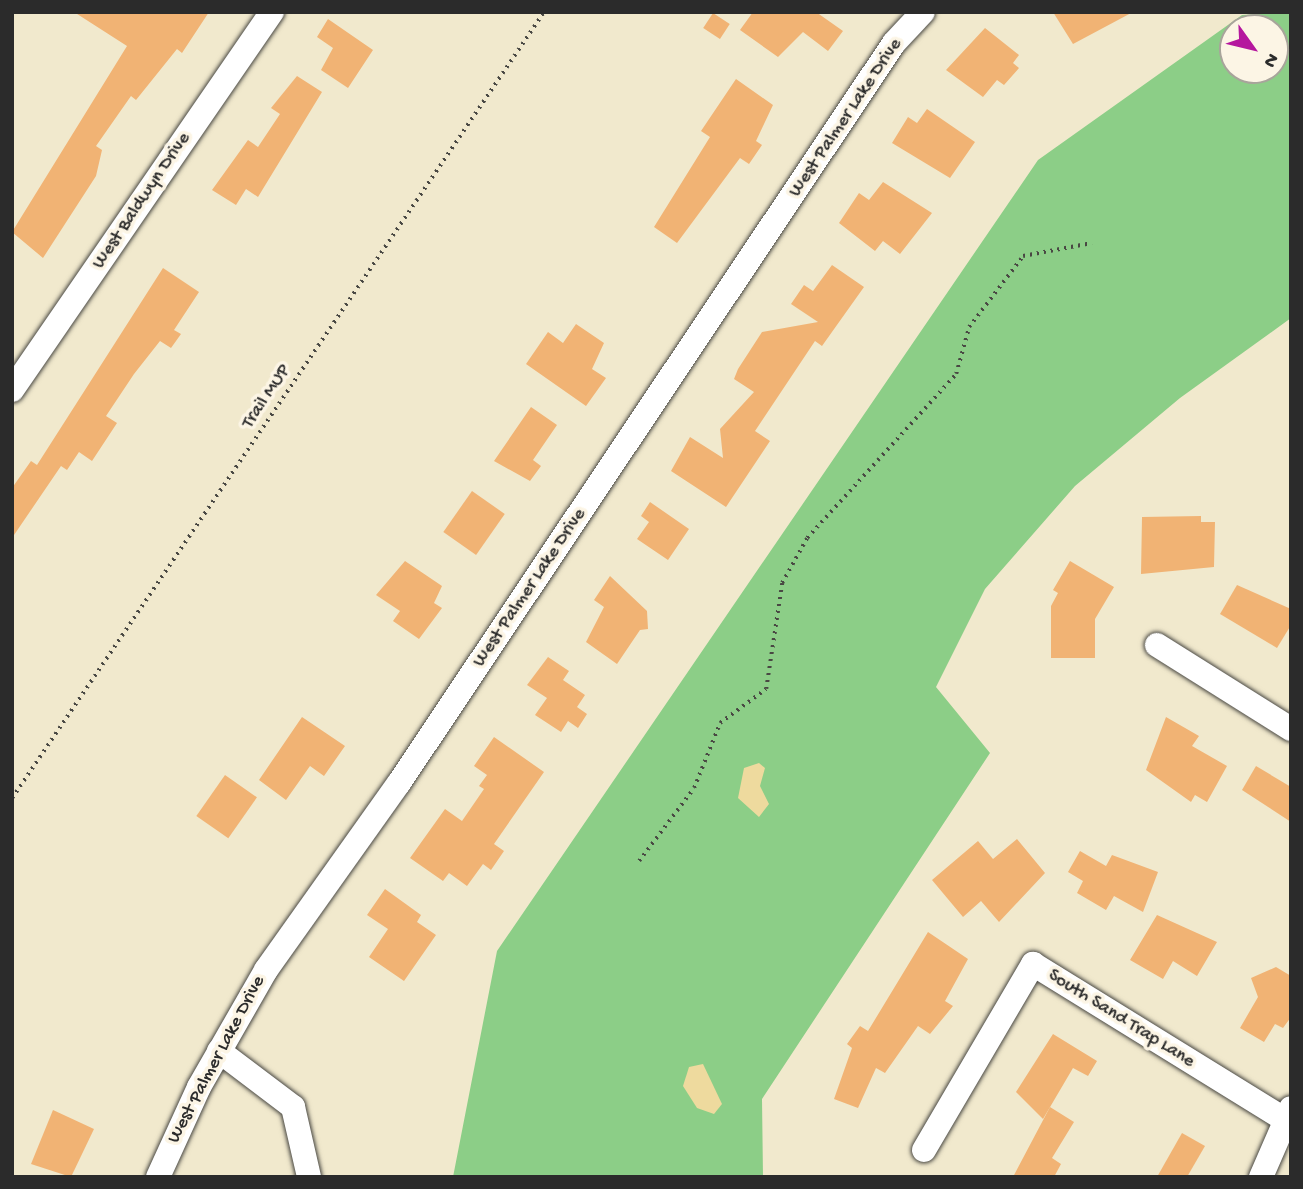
<!DOCTYPE html>
<html>
<head>
<meta charset="utf-8">
<style>
  body { margin:0 }
  #map { position:relative; width:1303px; height:1189px; overflow:hidden; background:#f1e9cd; font-family:"Gochi Hand",sans-serif }
  div>[style] { position:absolute }
  .green>* { inset:0; background:#8cce87 }
  .sand>* { inset:0; background:#eeda9e }
  .building>* { inset:0; background:#f1b374; transform-origin:0 0 }
  .path>* { height:3.5px; margin-top:-1.75px; transform-origin:0; background:repeating-linear-gradient(90deg,#494843 0 2px,transparent 0 7px) }
  .roads { filter:drop-shadow(0 0 2px #494843) drop-shadow(0 0 2px #494843) }
  .minor>* { height:24px; margin:-12px; padding:0 12px; transform-origin:12px; border-radius:12px; background:#fff }
  span { translate:-50% -50%; white-space:nowrap; text-align:center; line-height:1.15; -webkit-text-stroke:7px #fcf5e5; paint-order:stroke }
  .street-label { font-size:19px; color:#2b2b2b }
  .frame { position:absolute; inset:0; border:14px solid #2b2b2b; pointer-events:none }
  .north { position:absolute; left:1219px; top:14px; width:70px; height:70px; box-sizing:border-box; background:#fcf5e5; border:2px solid #a8a49b; border-radius:50%; rotate:124deg; font-size:19px; font-weight:700; line-height:28px; text-align:center; color:#2b2b2b }
  .north::after { content:''; display:block; margin:auto; width:24px; height:32px; background:#b5179e; clip-path:polygon(50% 0,100% 100%,50% 72%,0 100%) }
</style>
</head>
<body>
<div id="map">
  <div class="green">
    <div style="clip-path:polygon(evenodd,1291px 12px,1291px 318px,1180px 398px,1075px 486px,985px 589px,936px 687px,990px 753px,762px 1099px,763px 1177px,453px 1177px,497px 951px,1038px 160px,1242px 15px,1291px 12px,1233px 28px,1275px 28px,1275px 70px,1233px 70px,1233px 28px)"></div>
  </div>
  <div class="sand">
    <div style="clip-path:polygon(759px 763px,765px 768px,760px 786px,769px 804px,759px 817px,738px 798px,744px 768px)"></div>
    <div style="clip-path:polygon(703px 1064px,722px 1104px,714px 1114px,697px 1108px,683px 1086px,689px 1067px)"></div>
  </div>
  <div class="building">
    <div style="clip-path:polygon(74px 12px,209px 12px,182px 53px,177px 49px,136px 100px,131px 96px,96px 146px,102px 150px,96px 176px,43px 258px,12px 232px,127px 46px)"></div>
    <div style="clip-path:polygon(753px 12px,816px 12px,843px 31px,828px 51px,803px 32px,778px 57px,740px 30px)"></div>
    <div style="clip-path:polygon(1053px 12px,1133px 12px,1073px 44px)"></div>
    <div style="left:713px;top:13px;width:20px;height:18px;rotate:33deg"></div>
    <div style="clip-path:polygon(328px 19px,373px 50px,348px 88px,321px 70px,333px 48px,317px 37px)"></div>
    <div style="clip-path:polygon(985px 28px,1019px 55px,1013px 63px,1019px 68px,1004px 85px,997px 80px,983px 97px,946px 70px)"></div>
    <div style="clip-path:polygon(297px 76px,322px 92px,258px 197px,246px 189px,236px 205px,212px 190px,248px 140px,258px 147px,280px 114px,271px 108px)"></div>
    <div style="clip-path:polygon(736px 79px,773px 105px,756px 141px,762px 145px,749px 164px,740px 158px,677px 243px,654px 227px,710px 137px,701px 131px)"></div>
    <div style="clip-path:polygon(927px 109px,975px 142px,950px 178px,892px 143px,908px 117px,917px 123px)"></div>
    <div style="clip-path:polygon(883px 182px,932px 213px,900px 254px,883px 241px,875px 251px,839px 223px,859px 193px,869px 200px)"></div>
    <div style="clip-path:polygon(832px 265px,864px 287px,822px 346px,815px 341px,755px 431px,770px 441px,726px 507px,671px 471px,690px 437px,723px 458px,720px 429px,754px 392px,734px 379px,738px 369px,762px 332px,818px 322px,791px 304px,804px 285px,813px 291px)"></div>
    <div style="clip-path:polygon(163px 268px,199px 292px,174px 330px,181px 334px,171px 348px,160px 341px,134px 374px,106px 416px,117px 423px,92px 461px,79px 452px,67px 470px,61px 466px,12px 538px,12px 488px,31px 461px,37px 465px)"></div>
    <div style="clip-path:polygon(576px 324px,604px 343px,592px 369px,606px 378px,586px 406px,526px 364px,548px 332px,563px 343px)"></div>
    <div style="clip-path:polygon(531px 407px,557px 425px,533px 460px,541px 466px,530px 481px,494px 461px)"></div>
    <div style="left:472px;top:491px;width:40px;height:50px;rotate:35deg"></div>
    <div style="clip-path:polygon(650px 502px,689px 529px,668px 560px,637px 539px,649px 522px,641px 516px)"></div>
    <div style="clip-path:polygon(1201px 516px,1201px 522px,1215px 522px,1214px 567px,1141px 574px,1142px 517px)"></div>
    <div style="clip-path:polygon(405px 561px,442px 586px,434px 603px,442px 608px,419px 639px,393px 621px,400px 611px,376px 595px)"></div>
    <div style="clip-path:polygon(1070px 561px,1114px 587px,1095px 619px,1095px 658px,1051px 658px,1051px 606px,1058px 593px,1053px 590px)"></div>
    <div style="clip-path:polygon(610px 576px,647px 611px,648px 629px,640px 630px,617px 664px,586px 642px,604px 607px,594px 600px)"></div>
    <div style="clip-path:polygon(1237px 585px,1291px 609px,1291px 625px,1277px 648px,1220px 614px)"></div>
    <div style="clip-path:polygon(548px 657px,569px 671px,563px 680px,585px 695px,577px 707px,587px 714px,578px 728px,568px 721px,561px 732px,535px 715px,547px 698px,527px 685px)"></div>
    <div style="clip-path:polygon(302px 717px,345px 746px,324px 776px,310px 766px,286px 800px,259px 780px)"></div>
    <div style="clip-path:polygon(1166px 717px,1199px 736px,1192px 746px,1227px 766px,1207px 802px,1195px 795px,1191px 802px,1146px 770px)"></div>
    <div style="clip-path:polygon(494px 737px,544px 772px,494px 844px,504px 851px,491px 870px,483px 864px,467px 886px,449px 873px,443px 881px,410px 858px,445px 809px,462px 821px,484px 789px,479px 786px,487px 775px,474px 766px)"></div>
    <div style="clip-path:polygon(1256px 766px,1291px 787px,1291px 822px,1242px 790px)"></div>
    <div style="left:225px;top:775px;width:39px;height:50px;rotate:35deg"></div>
    <div style="clip-path:polygon(1017px 839px,1045px 873px,999px 922px,981px 901px,963px 917px,932px 880px,978px 841px,993px 859px)"></div>
    <div style="clip-path:polygon(1080px 851px,1106px 866px,1112px 855px,1158px 872px,1143px 912px,1114px 896px,1106px 910px,1077px 893px,1083px 881px,1068px 872px)"></div>
    <div style="clip-path:polygon(385px 889px,421px 915px,417px 922px,436px 935px,404px 981px,369px 957px,388px 929px,367px 915px)"></div>
    <div style="clip-path:polygon(1157px 915px,1217px 942px,1197px 976px,1173px 961px,1163px 979px,1130px 960px)"></div>
    <div style="clip-path:polygon(928px 932px,968px 959px,945px 1001px,953px 1006px,930px 1034px,918px 1026px,885px 1073px,876px 1068px,858px 1108px,834px 1099px,852px 1048px,847px 1044px,860px 1026px,868px 1031px)"></div>
    <div style="clip-path:polygon(1276px 967px,1291px 976px,1291px 1017px,1283px 1028px,1275px 1024px,1264px 1042px,1240px 1028px,1258px 997px,1251px 978px)"></div>
    <div style="clip-path:polygon(1053px 1034px,1097px 1061px,1088px 1076px,1073px 1068px,1043px 1119px,1016px 1092px)"></div>
    <div style="clip-path:polygon(1050px 1107px,1074px 1122px,1052px 1158px,1061px 1164px,1054px 1177px,1013px 1177px)"></div>
    <div style="clip-path:polygon(53px 1110px,94px 1129px,71px 1177px,31px 1164px)"></div>
    <div style="clip-path:polygon(1182px 1133px,1205px 1146px,1187px 1177px,1157px 1177px)"></div>
  </div>
  <div class="path">
    <div style="left:12px;top:798px;width:949px;rotate:-55.91deg"></div>
    <div style="left:639px;top:861px;width:91px;rotate:-53deg"></div>
    <div style="left:694px;top:788px;width:70px;rotate:-68.2deg"></div>
    <div style="left:720px;top:723px;width:57px;rotate:-36.5deg"></div>
    <div style="left:766px;top:689px;width:107px;rotate:-81.4deg"></div>
    <div style="left:782px;top:583px;width:51px;rotate:-60.9deg"></div>
    <div style="left:807px;top:538px;width:222px;rotate:-47.7deg"></div>
    <div style="left:956px;top:374px;width:49px;rotate:-74.5deg"></div>
    <div style="left:969px;top:327px;width:89px;rotate:-52.7deg"></div>
    <div style="left:1023px;top:256px;width:70px;rotate:-10.7deg"></div>
  </div>
  <div class="roads">
    <div class="minor">
      <div style="left:12px;top:390px;width:459px;rotate:-55.5deg"></div>
      <div style="left:1157px;top:645px;width:158px;rotate:32.1deg"></div>
      <div style="left:219px;top:1051px;width:93px;rotate:37.1deg"></div>
      <div style="left:293px;top:1107px;width:72px;rotate:77.1deg"></div>
      <div style="left:924px;top:1150px;width:216px;rotate:-59.6deg"></div>
      <div style="left:1033px;top:964px;width:295px;rotate:31.7deg"></div>
      <div style="left:158px;top:1177px;width:99px;rotate:-65.5deg"></div>
      <div style="left:199px;top:1087px;width:135px;rotate:-60.2deg"></div>
      <div style="left:266px;top:970px;width:229px;rotate:-54.6deg"></div>
      <div style="left:399px;top:783px;width:890px;rotate:-56.22deg"></div>
      <div style="left:894px;top:43px;width:42px;rotate:-46.9deg"></div>
      <div style="left:1261px;top:1177px;width:75px;rotate:-66.5deg"></div>
    </div>
  </div>
  <div class="street-label">
    <span style="left:846px;top:118px;rotate:-56deg">West Palmer Lake Drive</span>
    <span style="left:142px;top:201px;rotate:-56deg">West Baldwyn Drive</span>
    <span style="left:267px;top:397px;rotate:-56deg">Trail MUP</span>
    <span style="left:530px;top:588px;rotate:-56deg">West Palmer Lake Drive</span>
    <span style="left:1121px;top:1019px;rotate:32deg">South Sand Trap Lane</span>
    <span style="left:217px;top:1060px;rotate:-62deg">West Palmer Lake Drive</span>
  </div>
  <div class="frame"></div>
  <div class="north">N</div>
</div>
</body>
</html>
